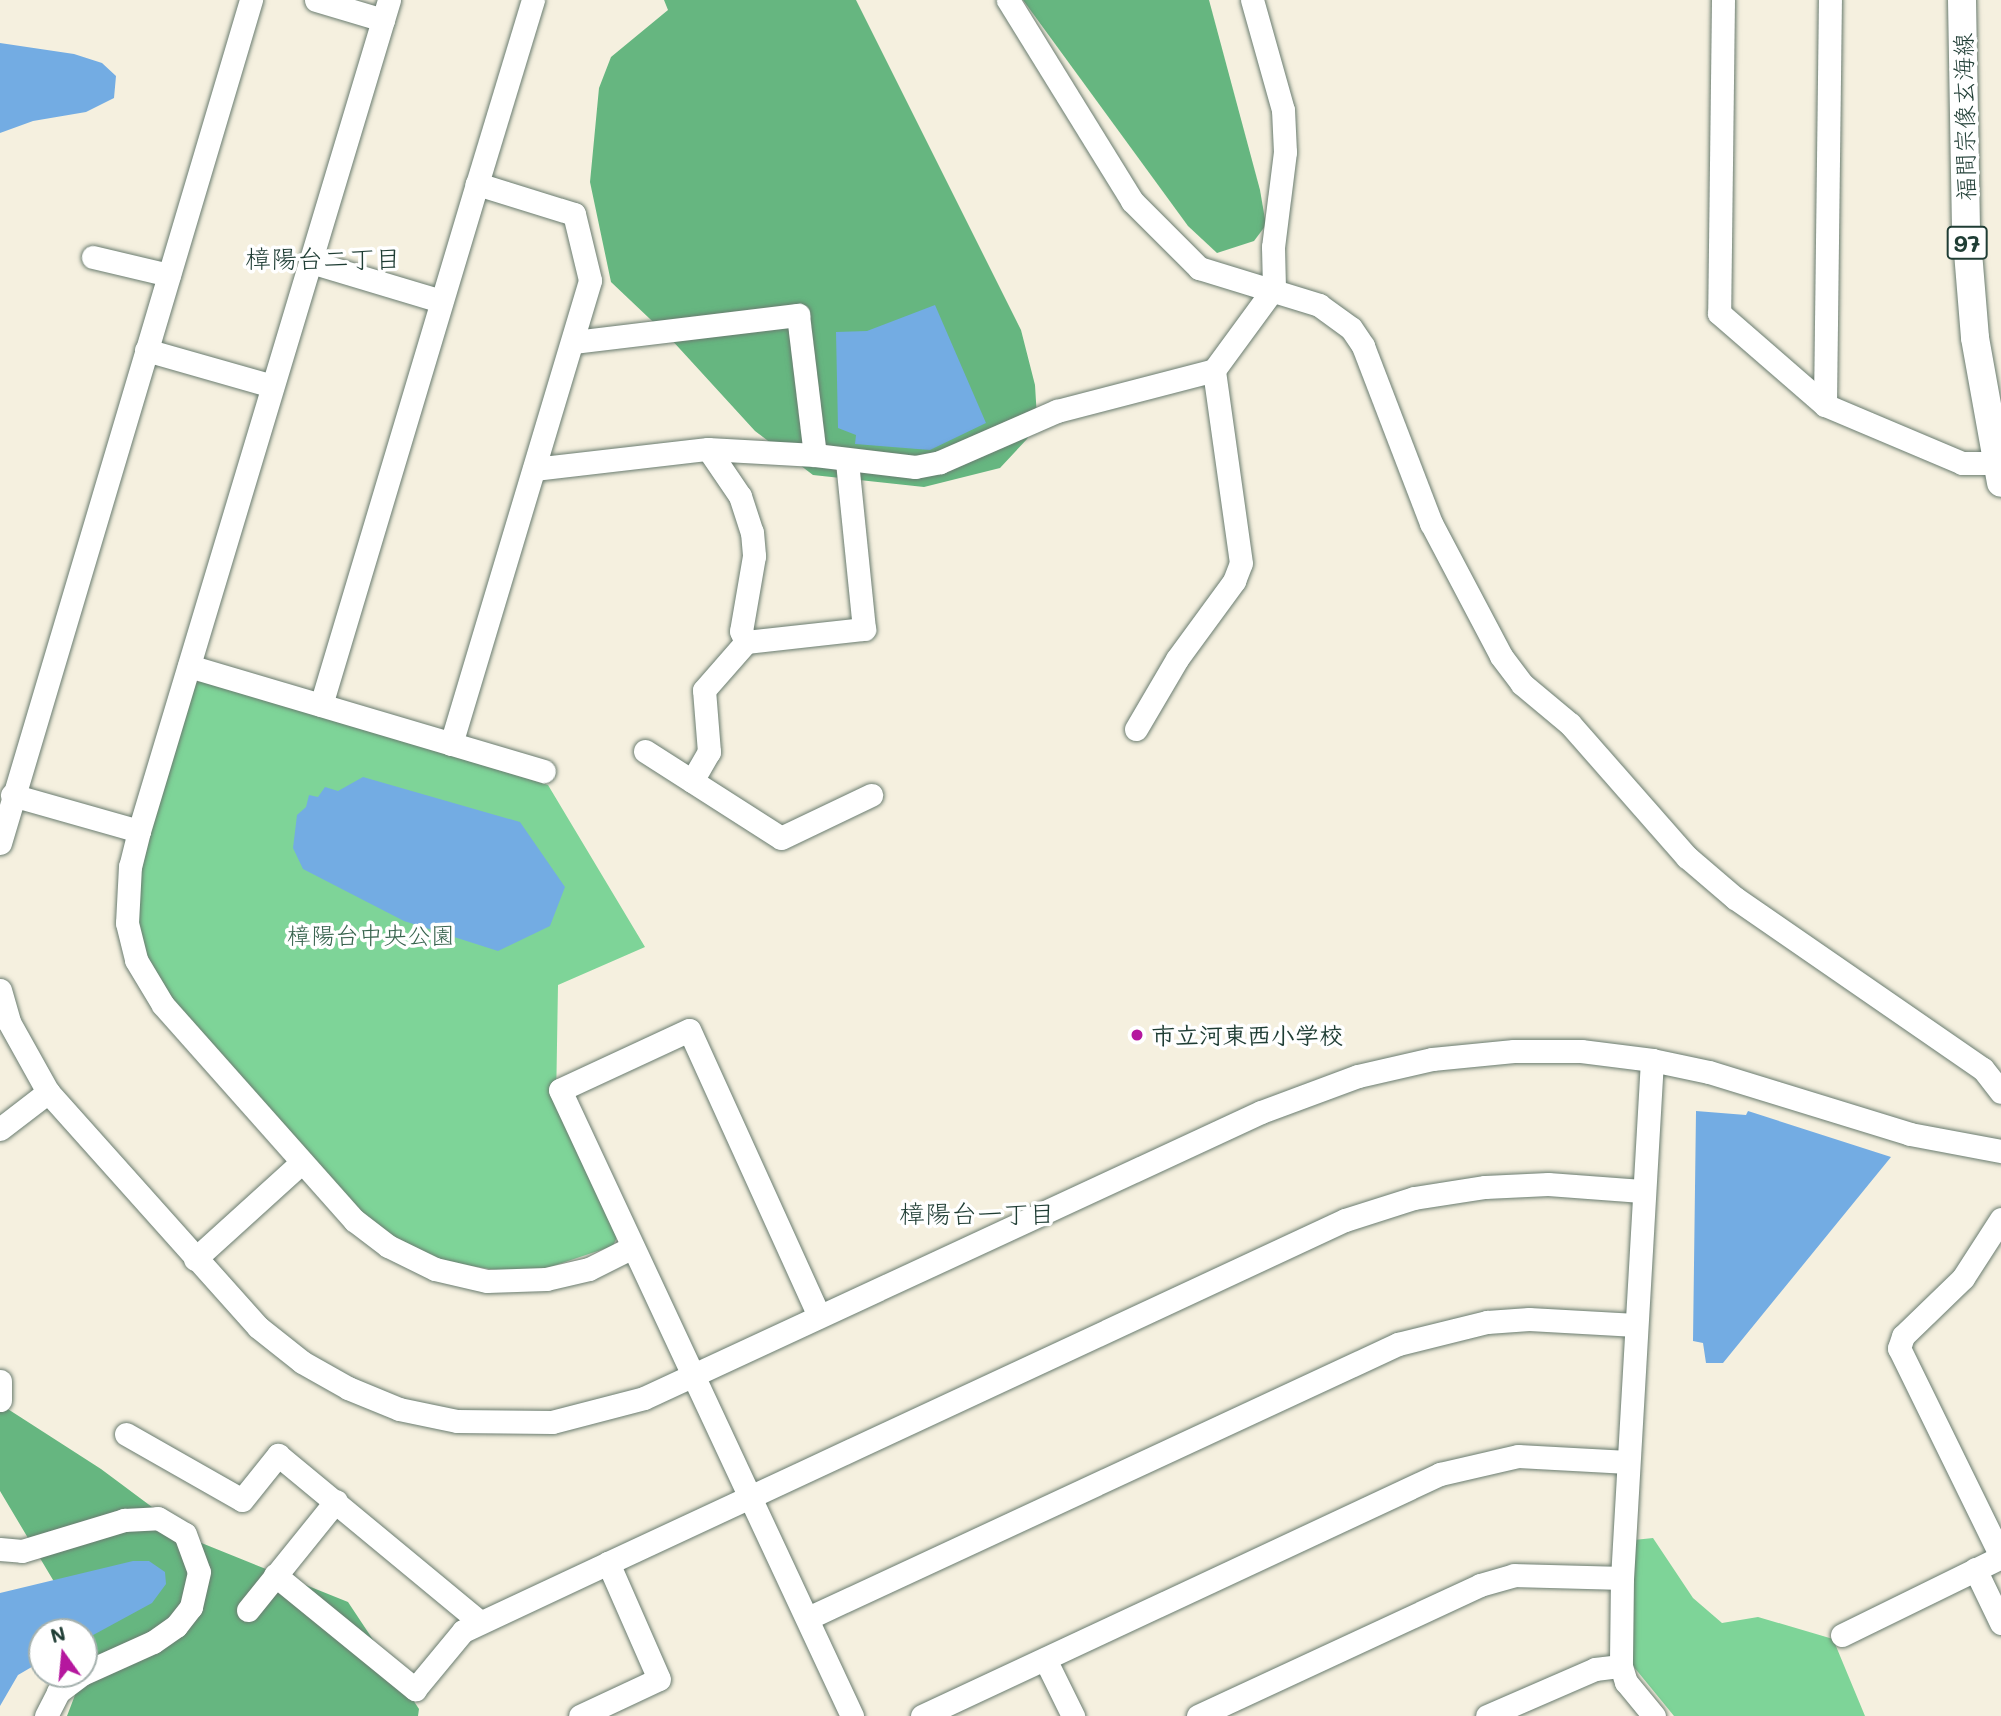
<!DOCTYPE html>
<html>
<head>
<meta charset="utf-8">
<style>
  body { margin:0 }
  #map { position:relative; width:2001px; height:1716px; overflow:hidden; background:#f5f0df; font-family:Mali,"Klee One",sans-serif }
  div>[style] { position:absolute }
  .green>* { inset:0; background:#7ed498 }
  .forest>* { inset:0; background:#66b680 }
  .water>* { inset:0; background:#73ace3 }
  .roads { filter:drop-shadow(0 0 2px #6a7c70) drop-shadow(0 0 2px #6a7c70) }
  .minor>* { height:23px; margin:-11.5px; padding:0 11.5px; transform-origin:11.5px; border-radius:11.5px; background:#fff }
  .major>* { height:28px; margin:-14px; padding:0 14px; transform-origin:14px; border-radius:14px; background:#fff }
  .dots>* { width:19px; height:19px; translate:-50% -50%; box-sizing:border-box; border:4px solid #fff; border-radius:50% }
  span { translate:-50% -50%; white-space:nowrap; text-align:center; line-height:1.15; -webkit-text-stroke:7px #fff; paint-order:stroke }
  .shield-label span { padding:2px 5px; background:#fff; border:2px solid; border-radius:5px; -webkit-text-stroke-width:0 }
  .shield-label { font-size:23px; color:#1f3d34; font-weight:700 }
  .street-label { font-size:24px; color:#1f3d34 }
  .park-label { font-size:24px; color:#37634d }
  .poi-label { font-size:24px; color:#1f3d34; font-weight:700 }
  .left { translate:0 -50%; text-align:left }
  .neighbourhood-label { font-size:26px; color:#1f3d34 }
  .north { position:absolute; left:28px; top:1618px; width:70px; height:70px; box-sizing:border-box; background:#fff; border:2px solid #a5b1ae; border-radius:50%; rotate:345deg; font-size:19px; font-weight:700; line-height:28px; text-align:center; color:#1f3d34 }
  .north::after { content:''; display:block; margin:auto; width:24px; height:32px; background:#b5179e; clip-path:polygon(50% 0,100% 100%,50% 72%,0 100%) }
</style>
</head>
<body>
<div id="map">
  <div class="green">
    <div style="clip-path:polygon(203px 680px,548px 785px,645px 947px,558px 985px,556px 1105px,617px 1237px,613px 1246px,547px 1268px,503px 1271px,445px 1262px,390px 1237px,356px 1210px,174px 1004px,146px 958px,136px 921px,137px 881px,193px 684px)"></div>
    <div style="clip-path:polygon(1653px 1538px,1693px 1598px,1722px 1623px,1758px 1617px,1833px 1639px,1865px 1716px,1674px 1716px,1629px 1661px,1634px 1540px)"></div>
  </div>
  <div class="forest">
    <div style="clip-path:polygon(664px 0,856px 0,1021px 330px,1035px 385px,1037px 418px,1027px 439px,1000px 468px,924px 487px,813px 475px,755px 431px,669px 337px,611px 282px,590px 182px,599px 88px,611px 57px,668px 10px)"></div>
    <div style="clip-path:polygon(1023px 0,1209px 0,1260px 190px,1266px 225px,1254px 241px,1217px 253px,1188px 226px)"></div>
    <div style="clip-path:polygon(0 1404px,101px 1469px,199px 1542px,348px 1602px,419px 1709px,418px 1716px,67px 1716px,75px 1695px,75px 1674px,84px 1674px,84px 1632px,0 1491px)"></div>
  </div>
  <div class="water">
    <div style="clip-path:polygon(0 43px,74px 54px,102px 63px,116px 76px,114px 98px,86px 112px,33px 121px,0 133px)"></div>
    <div style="clip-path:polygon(935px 305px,986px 423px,930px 450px,855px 444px,856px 435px,838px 428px,836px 332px,867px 331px)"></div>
    <div style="clip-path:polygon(363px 777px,520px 822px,565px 887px,550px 926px,498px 951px,404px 921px,303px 869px,293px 848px,297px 815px,306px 807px,309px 795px,318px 797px,325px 787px,338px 791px)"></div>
    <div style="clip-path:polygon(1696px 1111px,1746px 1115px,1748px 1111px,1891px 1157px,1723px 1363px,1706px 1363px,1703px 1343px,1693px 1341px)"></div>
    <div style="clip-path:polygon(133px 1561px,149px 1561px,165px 1572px,166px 1584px,152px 1603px,84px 1640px,84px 1632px,42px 1632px,42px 1661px,18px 1675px,0 1706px,0 1593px)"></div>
  </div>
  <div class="roads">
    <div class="minor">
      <div style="left:316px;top:0;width:70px;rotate:16.6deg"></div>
      <div style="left:389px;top:0;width:868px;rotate:106.74deg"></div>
      <div style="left:139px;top:831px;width:36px;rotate:104deg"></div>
      <div style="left:130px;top:866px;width:57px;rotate:93deg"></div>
      <div style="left:127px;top:923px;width:38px;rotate:76deg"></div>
      <div style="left:136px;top:960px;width:52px;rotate:59deg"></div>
      <div style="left:163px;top:1005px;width:288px;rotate:48.4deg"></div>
      <div style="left:354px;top:1220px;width:43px;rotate:37.4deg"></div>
      <div style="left:388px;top:1246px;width:52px;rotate:26.1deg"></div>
      <div style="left:435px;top:1269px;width:53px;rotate:13deg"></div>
      <div style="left:487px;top:1281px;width:59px;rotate:-1.9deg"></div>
      <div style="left:546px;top:1279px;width:44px;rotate:-13.1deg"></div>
      <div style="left:589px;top:1269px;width:49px;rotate:-26.6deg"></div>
      <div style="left:1008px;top:0;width:236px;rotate:58.3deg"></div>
      <div style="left:1132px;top:201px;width:95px;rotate:45deg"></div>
      <div style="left:1199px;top:268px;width:126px;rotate:17.1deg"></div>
      <div style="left:1319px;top:305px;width:39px;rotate:36deg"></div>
      <div style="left:1351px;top:328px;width:22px;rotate:56deg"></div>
      <div style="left:1363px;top:346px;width:190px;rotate:69deg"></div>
      <div style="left:1431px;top:523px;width:150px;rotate:62.2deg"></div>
      <div style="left:1501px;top:656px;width:35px;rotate:53deg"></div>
      <div style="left:1522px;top:684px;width:62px;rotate:39.8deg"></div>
      <div style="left:1570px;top:724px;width:177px;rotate:48.7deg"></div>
      <div style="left:1687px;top:857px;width:63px;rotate:40.5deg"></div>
      <div style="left:1735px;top:898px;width:301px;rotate:34.6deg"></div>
      <div style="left:1983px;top:1069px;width:29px;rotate:52deg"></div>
      <div style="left:1723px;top:0;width:313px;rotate:90.7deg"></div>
      <div style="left:1719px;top:313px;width:140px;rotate:41deg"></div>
      <div style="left:1825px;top:405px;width:149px;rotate:22.9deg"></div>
      <div style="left:1962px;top:463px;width:35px"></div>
      <div style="left:93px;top:257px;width:78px;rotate:13.3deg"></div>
      <div style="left:311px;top:262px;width:136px;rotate:16.7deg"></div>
      <div style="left:574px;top:342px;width:226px;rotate:-6.9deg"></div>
      <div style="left:798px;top:315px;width:141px;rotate:83.1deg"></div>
      <div style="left:146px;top:350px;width:131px;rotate:15.9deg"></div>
      <div style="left:1825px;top:405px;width:405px;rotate:-89.3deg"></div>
      <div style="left:708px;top:449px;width:57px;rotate:55.8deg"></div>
      <div style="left:740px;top:496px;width:38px;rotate:72deg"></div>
      <div style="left:752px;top:532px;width:24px;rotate:85deg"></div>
      <div style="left:754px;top:556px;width:76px;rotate:99.8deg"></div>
      <div style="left:741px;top:631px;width:12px;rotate:66deg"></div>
      <div style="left:746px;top:642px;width:119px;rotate:-6.3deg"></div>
      <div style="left:864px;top:629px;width:169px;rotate:-95.8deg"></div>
      <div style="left:534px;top:469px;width:175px;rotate:-6.6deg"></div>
      <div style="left:708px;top:449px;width:107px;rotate:3.2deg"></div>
      <div style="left:815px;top:455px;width:101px;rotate:6.8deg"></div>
      <div style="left:915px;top:467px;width:25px;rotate:-11deg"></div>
      <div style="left:940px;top:462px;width:128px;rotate:-23.6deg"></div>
      <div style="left:1057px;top:411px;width:162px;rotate:-14.6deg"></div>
      <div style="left:189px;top:666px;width:370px;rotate:16.5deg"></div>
      <div style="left:321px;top:705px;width:544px;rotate:-73.33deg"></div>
      <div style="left:1136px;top:729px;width:81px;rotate:-59.6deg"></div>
      <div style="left:1177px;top:659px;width:97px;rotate:-53.8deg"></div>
      <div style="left:1234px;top:581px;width:19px;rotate:-69deg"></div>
      <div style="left:1241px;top:563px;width:195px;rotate:-98deg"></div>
      <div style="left:1214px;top:370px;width:102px;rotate:-53.8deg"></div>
      <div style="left:1274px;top:288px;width:41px;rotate:-91.4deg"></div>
      <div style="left:1273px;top:247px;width:96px;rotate:-82.8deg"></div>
      <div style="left:1285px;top:152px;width:42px;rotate:-92.7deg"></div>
      <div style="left:1283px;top:110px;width:114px;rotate:-105.7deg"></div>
      <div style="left:451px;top:744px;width:484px;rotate:-73.3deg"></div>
      <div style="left:590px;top:280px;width:68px;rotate:-103.6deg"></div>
      <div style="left:574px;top:214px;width:102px;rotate:-162.8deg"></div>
      <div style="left:477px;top:184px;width:192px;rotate:-73.1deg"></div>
      <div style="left:645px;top:751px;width:161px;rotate:32.6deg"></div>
      <div style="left:781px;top:838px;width:100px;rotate:-25.5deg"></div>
      <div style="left:692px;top:781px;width:34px;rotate:-60deg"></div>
      <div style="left:709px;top:752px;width:62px;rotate:-94.6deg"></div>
      <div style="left:704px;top:690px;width:64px;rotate:-48.8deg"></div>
      <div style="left:12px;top:795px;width:132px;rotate:15.8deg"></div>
      <div style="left:0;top:843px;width:880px;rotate:-73.42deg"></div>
      <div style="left:0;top:990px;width:33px;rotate:74deg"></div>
      <div style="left:9px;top:1022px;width:80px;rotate:60.9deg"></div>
      <div style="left:48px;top:1092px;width:315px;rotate:48.2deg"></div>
      <div style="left:258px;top:1327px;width:56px;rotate:38.5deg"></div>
      <div style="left:302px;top:1362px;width:53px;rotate:29.5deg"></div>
      <div style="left:348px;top:1388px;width:55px;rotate:22.4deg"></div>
      <div style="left:399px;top:1409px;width:59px;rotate:11.7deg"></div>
      <div style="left:457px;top:1421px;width:95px;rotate:0.6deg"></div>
      <div style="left:552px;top:1422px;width:95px;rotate:-14.6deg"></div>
      <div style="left:644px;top:1398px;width:680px;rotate:-24.87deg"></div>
      <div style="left:1261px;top:1112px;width:103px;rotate:-20.4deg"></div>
      <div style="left:1358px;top:1076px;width:76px;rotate:-12.9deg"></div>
      <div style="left:1432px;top:1059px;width:82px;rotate:-5.6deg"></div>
      <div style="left:1514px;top:1051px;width:67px"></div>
      <div style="left:1581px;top:1051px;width:72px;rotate:7.2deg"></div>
      <div style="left:1652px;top:1060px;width:58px;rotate:11.9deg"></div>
      <div style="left:1709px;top:1072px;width:210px;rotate:17.1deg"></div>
      <div style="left:1910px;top:1134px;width:93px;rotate:10.6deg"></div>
      <div style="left:1652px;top:1060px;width:519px;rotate:93.31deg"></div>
      <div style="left:1622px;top:1578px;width:88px;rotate:90.7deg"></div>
      <div style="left:1621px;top:1666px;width:17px;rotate:73deg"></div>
      <div style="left:1626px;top:1682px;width:44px;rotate:50.5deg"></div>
      <div style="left:0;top:1129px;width:61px;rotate:-37.6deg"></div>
      <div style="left:2001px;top:1219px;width:70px;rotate:122.8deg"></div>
      <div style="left:1963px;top:1278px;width:83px;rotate:136deg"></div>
      <div style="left:1903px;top:1336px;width:13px;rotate:108deg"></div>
      <div style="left:1899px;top:1348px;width:232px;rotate:63.9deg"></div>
      <div style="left:195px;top:1259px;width:143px;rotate:-42.2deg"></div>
      <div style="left:819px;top:1316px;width:314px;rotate:-114.4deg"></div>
      <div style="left:689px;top:1030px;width:142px;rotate:155.1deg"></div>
      <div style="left:560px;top:1090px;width:691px;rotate:64.99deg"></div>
      <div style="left:0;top:1381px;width:19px;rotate:90deg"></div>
      <div style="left:126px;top:1434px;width:133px;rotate:29.6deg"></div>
      <div style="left:242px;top:1500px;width:58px;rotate:-51.3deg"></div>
      <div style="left:278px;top:1455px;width:262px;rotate:39.6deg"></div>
      <div style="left:0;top:1549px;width:22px;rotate:5deg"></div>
      <div style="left:22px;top:1551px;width:107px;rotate:-16.9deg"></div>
      <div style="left:124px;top:1520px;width:34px;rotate:-3deg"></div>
      <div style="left:158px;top:1518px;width:31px;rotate:31deg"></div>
      <div style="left:185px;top:1534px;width:40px;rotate:69.8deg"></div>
      <div style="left:199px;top:1572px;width:36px;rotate:103deg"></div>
      <div style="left:191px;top:1607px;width:24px;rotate:128deg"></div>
      <div style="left:176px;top:1626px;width:28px;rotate:145deg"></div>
      <div style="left:153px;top:1642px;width:76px;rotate:155.8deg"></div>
      <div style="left:1975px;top:1569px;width:60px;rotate:64.3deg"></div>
      <div style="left:275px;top:1575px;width:181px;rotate:39.2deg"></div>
      <div style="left:415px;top:1689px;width:75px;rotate:-50.4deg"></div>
      <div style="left:463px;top:1631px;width:160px;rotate:-25.1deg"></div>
      <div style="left:248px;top:1610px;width:140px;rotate:-51.1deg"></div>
      <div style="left:808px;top:1618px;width:651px;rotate:-24.91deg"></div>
      <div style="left:1398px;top:1344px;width:92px;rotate:-13.9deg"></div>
      <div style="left:1487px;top:1322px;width:42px;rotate:-4.1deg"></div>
      <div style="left:1529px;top:1319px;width:107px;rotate:3.2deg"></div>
      <div style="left:1842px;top:1635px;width:177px;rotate:-26.1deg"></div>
      <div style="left:1045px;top:1659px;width:64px;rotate:63.8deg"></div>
      <div style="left:46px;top:1716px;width:27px;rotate:-63deg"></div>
      <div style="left:58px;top:1692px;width:30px;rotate:-37deg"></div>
      <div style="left:580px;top:1716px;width:87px;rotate:-25.1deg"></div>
      <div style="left:659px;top:1679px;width:127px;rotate:-113.7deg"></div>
      <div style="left:608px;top:1563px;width:813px;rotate:-24.96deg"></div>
      <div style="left:1345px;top:1220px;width:72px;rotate:-17.7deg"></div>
      <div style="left:1414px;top:1198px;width:72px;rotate:-8.8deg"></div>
      <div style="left:1485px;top:1187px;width:63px;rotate:-2.7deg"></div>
      <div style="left:1548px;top:1184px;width:94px;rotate:4.3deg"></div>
      <div style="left:922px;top:1716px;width:572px;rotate:-25.04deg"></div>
      <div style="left:1440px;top:1474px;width:80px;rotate:-13deg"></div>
      <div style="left:1518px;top:1456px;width:110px;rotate:3.1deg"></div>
      <div style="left:1198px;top:1716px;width:311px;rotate:-24.9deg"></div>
      <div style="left:1480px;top:1585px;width:35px;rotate:-16deg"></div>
      <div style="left:1514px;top:1575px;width:108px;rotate:1.6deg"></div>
      <div style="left:1487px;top:1716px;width:118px;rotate:-23.5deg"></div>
      <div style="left:1595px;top:1669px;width:26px;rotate:-7deg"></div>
    </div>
    <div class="major">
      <div style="left:1962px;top:0;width:228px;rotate:89deg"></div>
      <div style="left:1966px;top:228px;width:110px;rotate:85.3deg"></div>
      <div style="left:1975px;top:338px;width:147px;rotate:79.8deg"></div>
    </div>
  </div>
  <div class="dots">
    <div style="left:1137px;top:1035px;background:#b5179e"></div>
  </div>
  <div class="shield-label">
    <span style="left:1967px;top:243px">97</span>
  </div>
  <div class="street-label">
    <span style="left:1964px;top:117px;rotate:-91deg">福間宗像玄海線</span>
  </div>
  <div class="park-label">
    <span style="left:371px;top:935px">樟陽台中央公園</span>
  </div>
  <div class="poi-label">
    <span class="left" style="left:1151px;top:1035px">市立河東西小学校</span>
  </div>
  <div class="neighbourhood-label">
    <span style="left:323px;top:259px">樟陽台二丁目</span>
    <span style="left:977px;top:1214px">樟陽台一丁目</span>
  </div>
  <div class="north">N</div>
</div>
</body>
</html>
